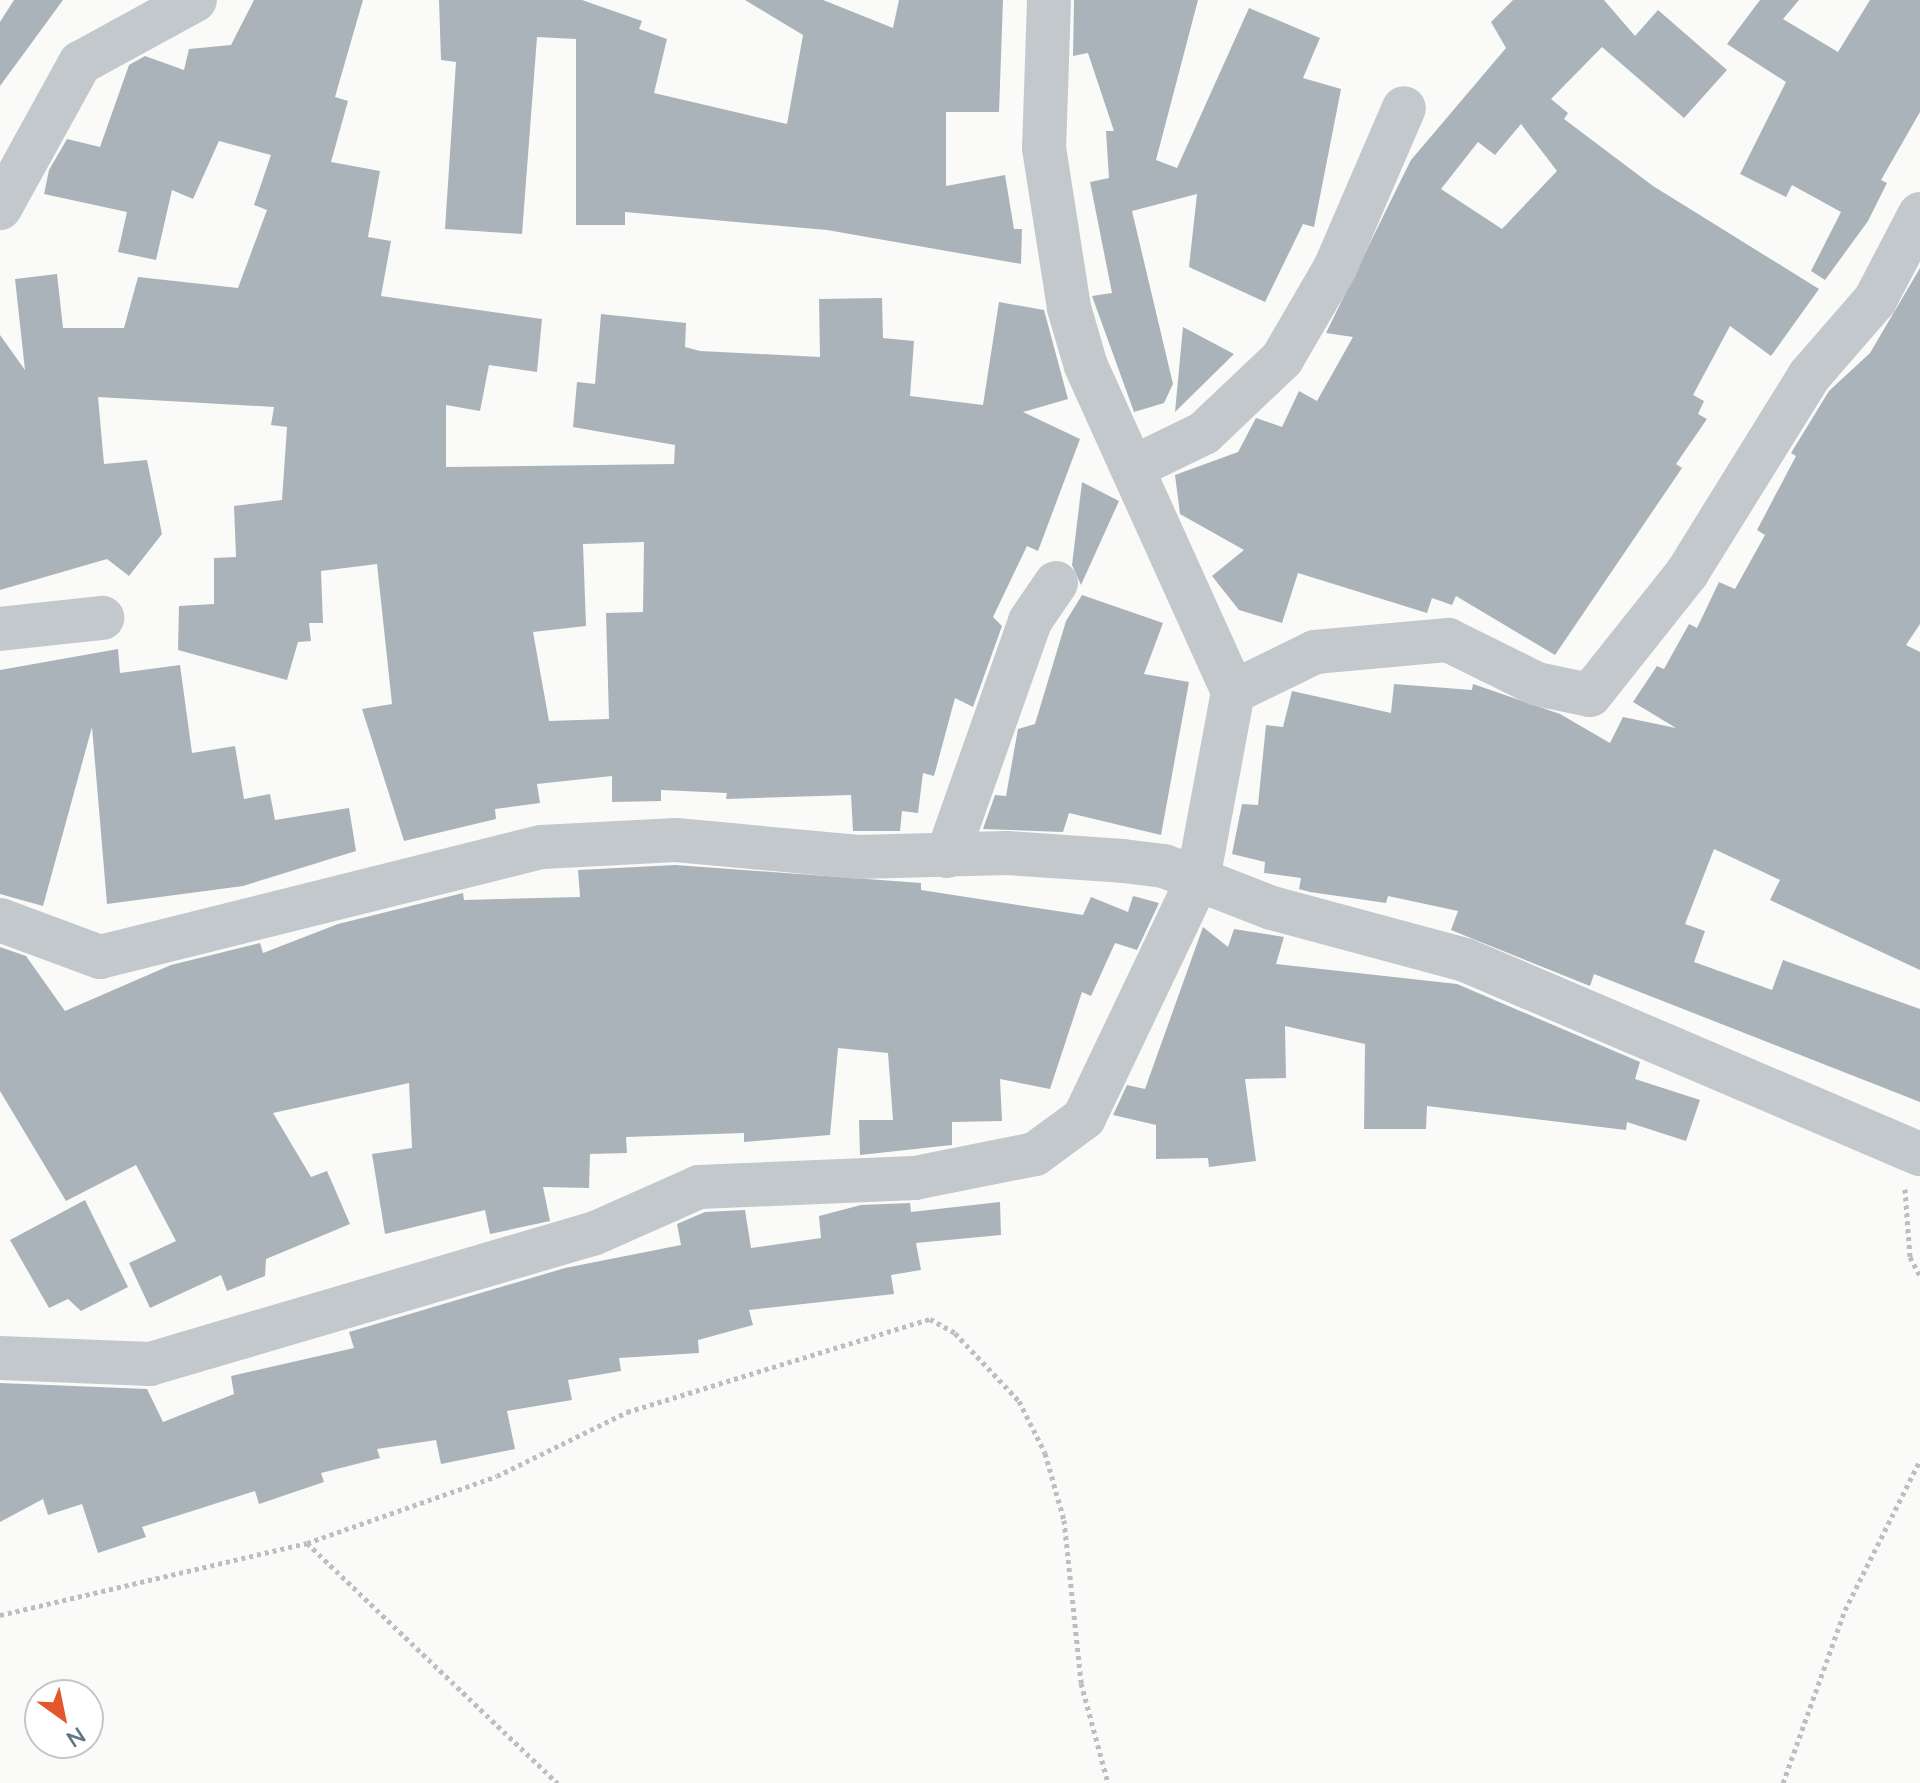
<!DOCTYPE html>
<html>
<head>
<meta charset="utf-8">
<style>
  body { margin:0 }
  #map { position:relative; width:1920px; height:1783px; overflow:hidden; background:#fafaf8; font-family:Lato,sans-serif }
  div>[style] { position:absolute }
  .building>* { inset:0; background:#aab3b9 }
  .path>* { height:5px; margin-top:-2.5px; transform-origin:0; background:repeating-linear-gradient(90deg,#bbbfc2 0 4px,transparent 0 8px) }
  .minor>* { height:44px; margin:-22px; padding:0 22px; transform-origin:22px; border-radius:22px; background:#c3c8cc }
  span { translate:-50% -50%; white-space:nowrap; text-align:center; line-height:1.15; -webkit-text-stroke:8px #fff; paint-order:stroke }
  .north { position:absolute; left:24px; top:1679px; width:80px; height:80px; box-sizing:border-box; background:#fff; border:2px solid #c1c8cd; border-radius:50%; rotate:147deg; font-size:22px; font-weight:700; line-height:32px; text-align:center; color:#657683 }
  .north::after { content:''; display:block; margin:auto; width:28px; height:36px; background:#e4572e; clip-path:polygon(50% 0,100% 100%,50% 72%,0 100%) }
</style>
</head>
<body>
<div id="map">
  <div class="building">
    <div style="clip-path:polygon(14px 0,63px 0,0 86px,0 22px)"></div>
    <div style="clip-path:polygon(evenodd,254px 0,363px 0,335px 97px,348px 101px,331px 162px,380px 171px,368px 237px,391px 241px,381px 296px,542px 319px,537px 372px,489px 365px,480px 411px,446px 405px,446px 467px,674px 464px,675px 445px,573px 427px,577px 382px,595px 384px,601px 314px,686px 323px,685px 347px,700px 351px,820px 357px,819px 299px,882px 298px,883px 338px,914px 341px,910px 396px,983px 405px,999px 302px,1044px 310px,1068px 399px,1023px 412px,1080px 439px,1038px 551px,1027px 546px,993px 617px,1002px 626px,973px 707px,955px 698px,934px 776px,923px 773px,918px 813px,902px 811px,900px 831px,853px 831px,851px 795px,726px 799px,727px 793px,661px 790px,661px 801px,612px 802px,612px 776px,537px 784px,540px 803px,495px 809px,496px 819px,404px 841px,362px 709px,392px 704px,377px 564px,321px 571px,323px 623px,309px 623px,311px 641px,298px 642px,287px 680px,178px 650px,179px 606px,214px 604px,214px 558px,236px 557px,234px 506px,282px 500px,287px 427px,271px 425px,274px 407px,98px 397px,104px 464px,147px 460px,162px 534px,129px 576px,107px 559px,0 590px,0 335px,25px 370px,15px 279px,57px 274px,63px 328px,124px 328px,138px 277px,238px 288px,267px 210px,254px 205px,271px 155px,219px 141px,193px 199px,172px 190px,156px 260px,118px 252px,127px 212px,44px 194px,49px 170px,67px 139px,100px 147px,129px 65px,145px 56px,184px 70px,189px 49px,231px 45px,254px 0,644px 542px,643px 612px,606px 613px,609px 719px,549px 721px,533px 632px,586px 626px,583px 544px,644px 542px)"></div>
    <div style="clip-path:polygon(439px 0,582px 0,642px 21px,639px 29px,667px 39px,654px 93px,787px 124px,803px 35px,745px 0,823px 0,893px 28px,899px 0,1003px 0,999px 112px,946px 112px,946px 186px,1005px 175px,1014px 229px,1022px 229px,1021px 264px,827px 230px,625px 212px,625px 225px,576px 225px,576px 39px,537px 37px,522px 234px,445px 229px,456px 62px,441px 60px)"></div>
    <div style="clip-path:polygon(1074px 0,1198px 0,1156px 160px,1177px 168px,1249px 8px,1320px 38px,1303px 78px,1341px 89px,1314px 227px,1303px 224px,1265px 302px,1189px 267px,1197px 194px,1132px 211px,1173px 384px,1164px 403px,1134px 412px,1092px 296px,1112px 293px,1090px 182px,1109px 178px,1106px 131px,1114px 131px,1088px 53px,1073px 56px)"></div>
    <div style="clip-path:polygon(evenodd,1513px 0,1604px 0,1635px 36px,1658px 10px,1727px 70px,1684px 118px,1602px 47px,1551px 99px,1568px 113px,1564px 119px,1653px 186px,1819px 289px,1771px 356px,1730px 326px,1693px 395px,1704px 401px,1698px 414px,1707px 419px,1676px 464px,1682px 468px,1555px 655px,1456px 596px,1452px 605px,1432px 598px,1427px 613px,1298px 573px,1282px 623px,1239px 610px,1212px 576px,1244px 550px,1180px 514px,1175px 475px,1238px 452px,1256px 418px,1282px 427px,1299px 391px,1317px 401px,1353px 337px,1326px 333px,1397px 188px,1411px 160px,1506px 48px,1491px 22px,1513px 0,1521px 124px,1557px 171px,1502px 229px,1441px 189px,1478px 142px,1495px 155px,1521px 124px)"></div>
    <div style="clip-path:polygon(1760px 0,1799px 0,1783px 19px,1838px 52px,1870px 0,1920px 0,1920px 112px,1881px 180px,1887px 183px,1868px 221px,1825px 280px,1811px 271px,1841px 212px,1792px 185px,1786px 197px,1740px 174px,1786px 82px,1727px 44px)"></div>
    <div style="clip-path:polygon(1920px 268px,1920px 624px,1906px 645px,1920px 652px,1920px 970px,1770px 900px,1780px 880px,1714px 849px,1685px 924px,1705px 931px,1694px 962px,1772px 990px,1783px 960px,1920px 1009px,1920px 1102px,1594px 974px,1590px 986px,1451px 930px,1458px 911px,1388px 896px,1386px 903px,1310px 892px,1299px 889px,1301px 878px,1264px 873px,1265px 862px,1232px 854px,1242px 804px,1258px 805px,1266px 725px,1283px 727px,1292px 691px,1391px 713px,1394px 684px,1472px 690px,1473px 684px,1560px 714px,1610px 743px,1623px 717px,1676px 728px,1633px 702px,1657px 666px,1664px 669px,1689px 624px,1697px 628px,1719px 582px,1735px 589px,1765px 535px,1757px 530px,1796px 456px,1791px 453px,1829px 391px,1870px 353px)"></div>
    <div style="clip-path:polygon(1183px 327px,1234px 354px,1175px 412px)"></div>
    <div style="clip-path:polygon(1082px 482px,1119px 501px,1081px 585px,1072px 565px)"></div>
    <div style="clip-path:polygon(1082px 595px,1163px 623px,1144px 674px,1189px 682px,1161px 835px,1069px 813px,1063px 832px,983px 829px,995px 795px,1006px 796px,1018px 729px,1035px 724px,1066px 621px)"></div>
    <div style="clip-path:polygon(118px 649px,120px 673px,180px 665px,192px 753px,235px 746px,244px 799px,270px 794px,275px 820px,349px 808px,356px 851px,243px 886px,107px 904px,92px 727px,43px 906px,0 894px,0 670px)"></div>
    <div style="clip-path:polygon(675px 865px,921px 883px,921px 890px,1083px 915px,1091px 897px,1128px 912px,1133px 896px,1159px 903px,1137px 950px,1115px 943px,1091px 996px,1082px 992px,1050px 1089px,1000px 1079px,1002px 1121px,952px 1122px,952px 1145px,860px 1155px,859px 1120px,893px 1120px,888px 1053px,838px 1048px,830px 1135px,744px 1142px,744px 1133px,626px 1137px,627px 1153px,590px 1154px,589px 1188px,543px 1187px,550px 1221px,490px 1234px,485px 1210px,385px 1234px,372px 1154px,412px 1148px,409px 1083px,273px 1113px,311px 1177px,327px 1171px,350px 1224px,266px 1259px,265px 1276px,227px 1291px,221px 1275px,150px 1308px,129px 1263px,176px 1241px,136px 1165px,66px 1201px,0 1091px,0 947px,26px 956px,65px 1011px,171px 965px,260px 943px,263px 953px,338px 924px,463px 893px,464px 900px,580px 897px,578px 870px)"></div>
    <div style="clip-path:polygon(1203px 927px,1228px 947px,1234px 929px,1284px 937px,1276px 964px,1457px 984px,1640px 1062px,1635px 1079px,1700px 1100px,1686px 1141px,1627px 1122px,1626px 1130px,1427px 1106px,1426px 1129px,1364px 1129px,1365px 1044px,1285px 1026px,1286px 1078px,1245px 1079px,1256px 1161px,1209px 1167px,1208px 1158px,1156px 1159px,1156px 1125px,1113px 1115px,1127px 1085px,1145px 1089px)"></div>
    <div style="clip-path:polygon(85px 1200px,128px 1287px,81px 1311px,68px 1299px,49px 1308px,10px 1240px)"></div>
    <div style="clip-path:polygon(1000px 1202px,1001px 1235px,916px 1243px,921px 1270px,891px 1275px,894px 1294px,749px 1310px,753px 1325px,698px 1340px,699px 1353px,619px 1358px,621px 1371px,568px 1380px,572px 1400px,507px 1411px,515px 1449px,441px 1464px,436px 1440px,377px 1449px,380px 1458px,321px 1473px,324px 1482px,259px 1504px,255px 1491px,142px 1527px,146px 1537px,98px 1553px,82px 1504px,48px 1515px,43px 1499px,0 1522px,0 1383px,147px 1389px,163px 1422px,234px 1394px,231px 1376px,354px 1348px,349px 1332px,565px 1268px,681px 1245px,677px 1224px,705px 1212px,745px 1210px,751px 1248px,821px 1238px,819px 1216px,861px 1205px,910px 1203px,911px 1212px)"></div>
  </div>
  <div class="path">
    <div style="left:1905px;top:1189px;width:68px;rotate:85.8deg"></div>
    <div style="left:1910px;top:1257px;width:21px;rotate:62deg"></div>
    <div style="left:307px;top:1543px;width:347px;rotate:43.8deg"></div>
    <div style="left:0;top:1615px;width:315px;rotate:-13.2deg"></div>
    <div style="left:307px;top:1543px;width:201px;rotate:-19.4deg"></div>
    <div style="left:497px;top:1476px;width:145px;rotate:-26.2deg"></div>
    <div style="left:627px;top:1412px;width:317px;rotate:-17.1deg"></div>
    <div style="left:930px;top:1319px;width:29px;rotate:29deg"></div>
    <div style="left:955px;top:1333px;width:93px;rotate:46.7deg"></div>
    <div style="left:1019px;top:1401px;width:58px;rotate:63.4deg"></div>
    <div style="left:1045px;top:1453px;width:70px;rotate:74.2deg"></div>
    <div style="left:1064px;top:1520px;width:164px;rotate:84deg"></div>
    <div style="left:1081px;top:1683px;width:104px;rotate:74.9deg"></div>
    <div style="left:1783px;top:1783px;width:184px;rotate:-70.3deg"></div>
    <div style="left:1845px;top:1610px;width:168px;rotate:-63.4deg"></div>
  </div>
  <div class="minor">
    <div style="left:1049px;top:0;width:148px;rotate:91.9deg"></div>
    <div style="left:1044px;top:148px;width:162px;rotate:81.1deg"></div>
    <div style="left:1069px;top:308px;width:60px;rotate:73.7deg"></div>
    <div style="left:1086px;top:366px;width:358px;rotate:65.7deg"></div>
    <div style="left:0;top:208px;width:166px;rotate:-61.1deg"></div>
    <div style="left:80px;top:63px;width:131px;rotate:-28.7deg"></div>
    <div style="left:1132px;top:468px;width:80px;rotate:-25.9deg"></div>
    <div style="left:1204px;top:433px;width:108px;rotate:-43.5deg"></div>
    <div style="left:1282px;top:359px;width:105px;rotate:-59.8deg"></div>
    <div style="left:1335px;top:268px;width:174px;rotate:-66.7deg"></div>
    <div style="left:0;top:629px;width:103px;rotate:-6.2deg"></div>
    <div style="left:947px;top:856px;width:249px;rotate:-70.5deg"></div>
    <div style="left:1030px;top:621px;width:46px;rotate:-55.6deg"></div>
    <div style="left:0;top:920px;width:107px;rotate:20.3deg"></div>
    <div style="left:100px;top:957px;width:455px;rotate:-14deg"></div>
    <div style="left:542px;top:847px;width:134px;rotate:-3deg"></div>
    <div style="left:676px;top:840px;width:183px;rotate:5.3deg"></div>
    <div style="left:858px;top:857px;width:149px;rotate:-1.5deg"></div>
    <div style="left:1007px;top:853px;width:116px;rotate:3.9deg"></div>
    <div style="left:1123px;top:861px;width:41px;rotate:7deg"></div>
    <div style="left:1164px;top:866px;width:116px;rotate:21.3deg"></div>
    <div style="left:1272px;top:908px;width:200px;rotate:15.1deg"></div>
    <div style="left:1465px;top:960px;width:495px;rotate:23.1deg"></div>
    <div style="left:0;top:1358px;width:150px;rotate:2.3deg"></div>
    <div style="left:150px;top:1364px;width:462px;rotate:-16.4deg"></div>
    <div style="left:593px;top:1234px;width:116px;rotate:-23.9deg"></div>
    <div style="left:699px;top:1187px;width:216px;rotate:-2.4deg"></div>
    <div style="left:915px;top:1178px;width:122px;rotate:-11.3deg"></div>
    <div style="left:1035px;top:1154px;width:61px;rotate:-36.3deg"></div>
    <div style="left:1084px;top:1118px;width:265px;rotate:-64.5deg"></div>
    <div style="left:1198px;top:879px;width:190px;rotate:-79.4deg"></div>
    <div style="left:1233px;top:692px;width:91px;rotate:-26deg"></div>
    <div style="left:1315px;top:652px;width:134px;rotate:-5.2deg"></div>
    <div style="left:1448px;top:640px;width:99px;rotate:26.3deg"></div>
    <div style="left:1537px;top:684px;width:54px;rotate:11.7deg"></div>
    <div style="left:1590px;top:695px;width:156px;rotate:-51.5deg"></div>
    <div style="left:1687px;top:573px;width:232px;rotate:-58.2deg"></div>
    <div style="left:1809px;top:376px;width:101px;rotate:-49deg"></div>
    <div style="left:1875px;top:300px;width:97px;rotate:-62.4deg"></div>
  </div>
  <div class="north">N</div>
</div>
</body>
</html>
